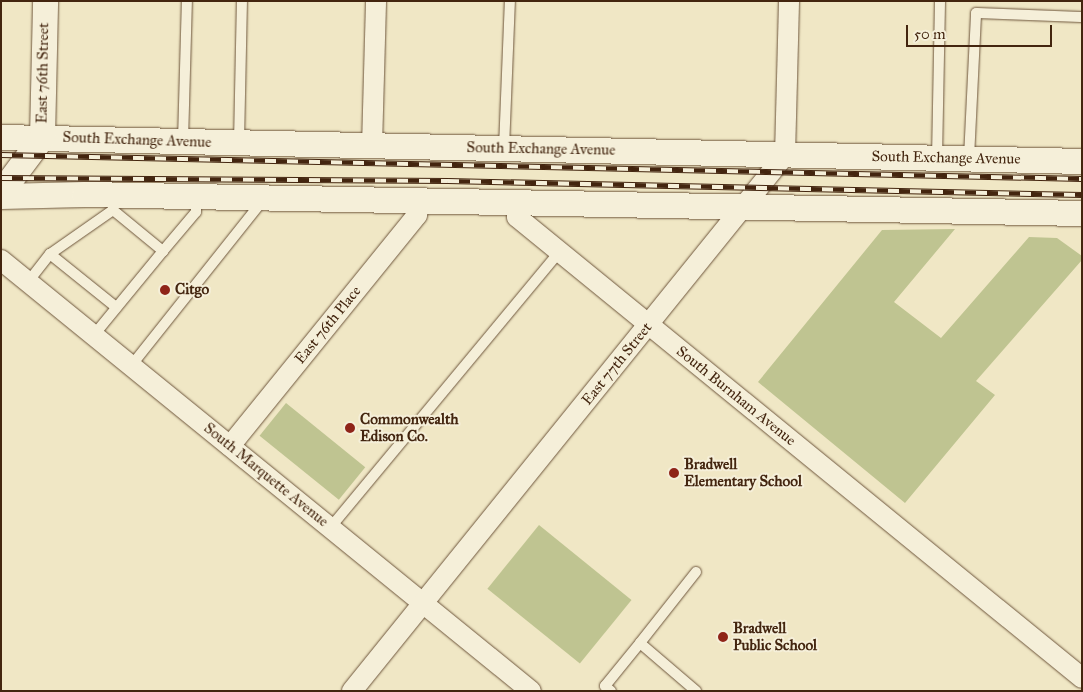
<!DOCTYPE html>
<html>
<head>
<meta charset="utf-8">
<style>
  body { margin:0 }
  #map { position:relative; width:1083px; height:692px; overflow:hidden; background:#f0e7c5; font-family:"IM FELL Great Primer",serif }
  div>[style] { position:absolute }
  .green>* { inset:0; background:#bfc491; transform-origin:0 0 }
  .roads { filter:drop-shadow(0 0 1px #6e563c) drop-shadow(0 0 1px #6e563c) }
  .service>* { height:10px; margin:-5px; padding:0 5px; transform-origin:5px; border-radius:5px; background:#f5efd9 }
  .minor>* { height:20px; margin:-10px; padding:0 10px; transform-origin:10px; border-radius:10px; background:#f5efd9 }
  .tertiary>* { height:25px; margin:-12.5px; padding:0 12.5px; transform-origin:12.5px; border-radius:12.5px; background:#f5efd9 }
  .rail>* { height:5.5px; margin-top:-2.75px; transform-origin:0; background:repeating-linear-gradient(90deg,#f5efd9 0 11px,#43250f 0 22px); box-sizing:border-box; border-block:1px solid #43250f }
  .dots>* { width:14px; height:14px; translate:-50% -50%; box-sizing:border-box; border:2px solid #f5efd9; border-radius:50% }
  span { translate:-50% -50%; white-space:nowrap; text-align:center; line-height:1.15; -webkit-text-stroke:4px #f5efd9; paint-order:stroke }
  .street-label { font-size:15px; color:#43250f }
  .poi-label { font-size:15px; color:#43250f; font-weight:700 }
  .left { translate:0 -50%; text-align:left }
  .frame { position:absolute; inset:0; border:2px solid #43250f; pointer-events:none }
  .scale { position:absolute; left:906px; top:25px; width:146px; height:22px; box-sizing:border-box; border:2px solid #43250f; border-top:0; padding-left:6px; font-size:15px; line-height:18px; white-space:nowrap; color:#43250f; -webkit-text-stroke:4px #f5efd9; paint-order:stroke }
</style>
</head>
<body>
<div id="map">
  <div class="green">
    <div style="clip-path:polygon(955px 229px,894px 302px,941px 338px,1029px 237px,1057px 238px,1082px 256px,1082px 260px,976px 381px,995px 395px,905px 503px,758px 382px,882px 230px)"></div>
    <div style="left:286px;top:403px;width:102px;height:42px;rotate:39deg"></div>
    <div style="left:539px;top:525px;width:119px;height:82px;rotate:39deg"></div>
  </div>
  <div class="roads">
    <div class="service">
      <div style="left:183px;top:141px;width:140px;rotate:-88.4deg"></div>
      <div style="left:239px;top:142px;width:141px;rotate:-88.8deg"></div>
      <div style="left:504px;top:148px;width:147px;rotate:-87.7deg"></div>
      <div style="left:937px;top:158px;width:157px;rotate:-88.9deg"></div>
      <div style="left:969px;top:158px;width:145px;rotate:-87.2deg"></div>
      <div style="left:976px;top:13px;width:106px;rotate:2.2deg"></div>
      <div style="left:113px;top:210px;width:65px;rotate:39.4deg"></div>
      <div style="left:163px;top:251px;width:51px;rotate:-49.8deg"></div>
      <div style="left:196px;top:212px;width:14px;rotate:-90deg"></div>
      <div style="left:50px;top:254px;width:85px;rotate:38.8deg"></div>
      <div style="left:28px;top:282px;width:36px;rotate:-52deg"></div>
      <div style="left:50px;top:254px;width:77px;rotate:-34.9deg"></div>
      <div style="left:113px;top:210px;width:4px;rotate:-90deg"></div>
      <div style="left:94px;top:335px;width:109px;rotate:-50.6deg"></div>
      <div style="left:131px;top:366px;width:212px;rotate:-51.5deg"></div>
      <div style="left:330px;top:528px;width:359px;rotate:-50.3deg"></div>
      <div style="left:696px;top:572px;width:90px;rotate:128.3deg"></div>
      <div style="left:640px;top:643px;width:74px;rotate:40.6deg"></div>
      <div style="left:611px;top:691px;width:8px;rotate:-140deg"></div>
      <div style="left:605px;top:686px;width:55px;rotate:-50.9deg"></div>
    </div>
    <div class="minor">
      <div style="left:372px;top:146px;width:145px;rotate:-88.4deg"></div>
      <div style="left:517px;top:202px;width:15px;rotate:90deg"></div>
      <div style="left:517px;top:217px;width:729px;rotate:39.21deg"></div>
      <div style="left:1px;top:260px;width:683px;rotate:39.12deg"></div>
      <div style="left:230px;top:446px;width:297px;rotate:-51deg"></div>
      <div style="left:417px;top:215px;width:14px;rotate:-82deg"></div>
      <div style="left:352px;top:691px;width:689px;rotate:-51.07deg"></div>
      <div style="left:785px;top:155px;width:154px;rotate:-88.5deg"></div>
    </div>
    <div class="tertiary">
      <div style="left:1px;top:137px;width:1081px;rotate:1.27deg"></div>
      <div style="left:1px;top:192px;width:69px;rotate:-53.3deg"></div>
      <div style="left:42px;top:137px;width:136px;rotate:-88.7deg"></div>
      <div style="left:1px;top:196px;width:83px;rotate:-1.4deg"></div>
      <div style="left:84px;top:194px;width:998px;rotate:1.09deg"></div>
    </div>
  </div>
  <div class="rail">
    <div style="left:1px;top:155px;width:1081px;rotate:1.27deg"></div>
    <div style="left:1px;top:178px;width:447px;rotate:0.4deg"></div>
    <div style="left:448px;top:181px;width:634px;rotate:1.27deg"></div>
  </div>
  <div class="dots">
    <div style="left:165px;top:290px;background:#8f2418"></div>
    <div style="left:350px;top:428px;background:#8f2418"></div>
    <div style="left:674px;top:473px;background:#8f2418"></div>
    <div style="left:723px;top:637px;background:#8f2418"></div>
  </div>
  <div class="street-label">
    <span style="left:43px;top:73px;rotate:-89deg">East 76th Street</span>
    <span style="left:137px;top:140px;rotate:2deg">South Exchange Avenue</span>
    <span style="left:541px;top:149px;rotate:1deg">South Exchange Avenue</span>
    <span style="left:946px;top:158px;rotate:1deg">South Exchange Avenue</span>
    <span style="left:328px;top:325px;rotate:-51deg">East 76th Place</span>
    <span style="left:617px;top:364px;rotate:-51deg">East 77th Street</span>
    <span style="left:736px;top:396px;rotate:39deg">South Burnham Avenue</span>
    <span style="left:266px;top:475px;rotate:39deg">South Marquette Avenue</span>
  </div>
  <div class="poi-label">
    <span class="left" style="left:175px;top:290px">Citgo</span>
    <span class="left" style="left:360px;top:428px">Commonwealth<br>Edison Co.</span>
    <span class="left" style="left:684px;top:473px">Bradwell<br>Elementary School</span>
    <span class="left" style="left:733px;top:637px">Bradwell<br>Public School</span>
  </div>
  <div class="frame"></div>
  <div class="scale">50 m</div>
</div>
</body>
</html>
